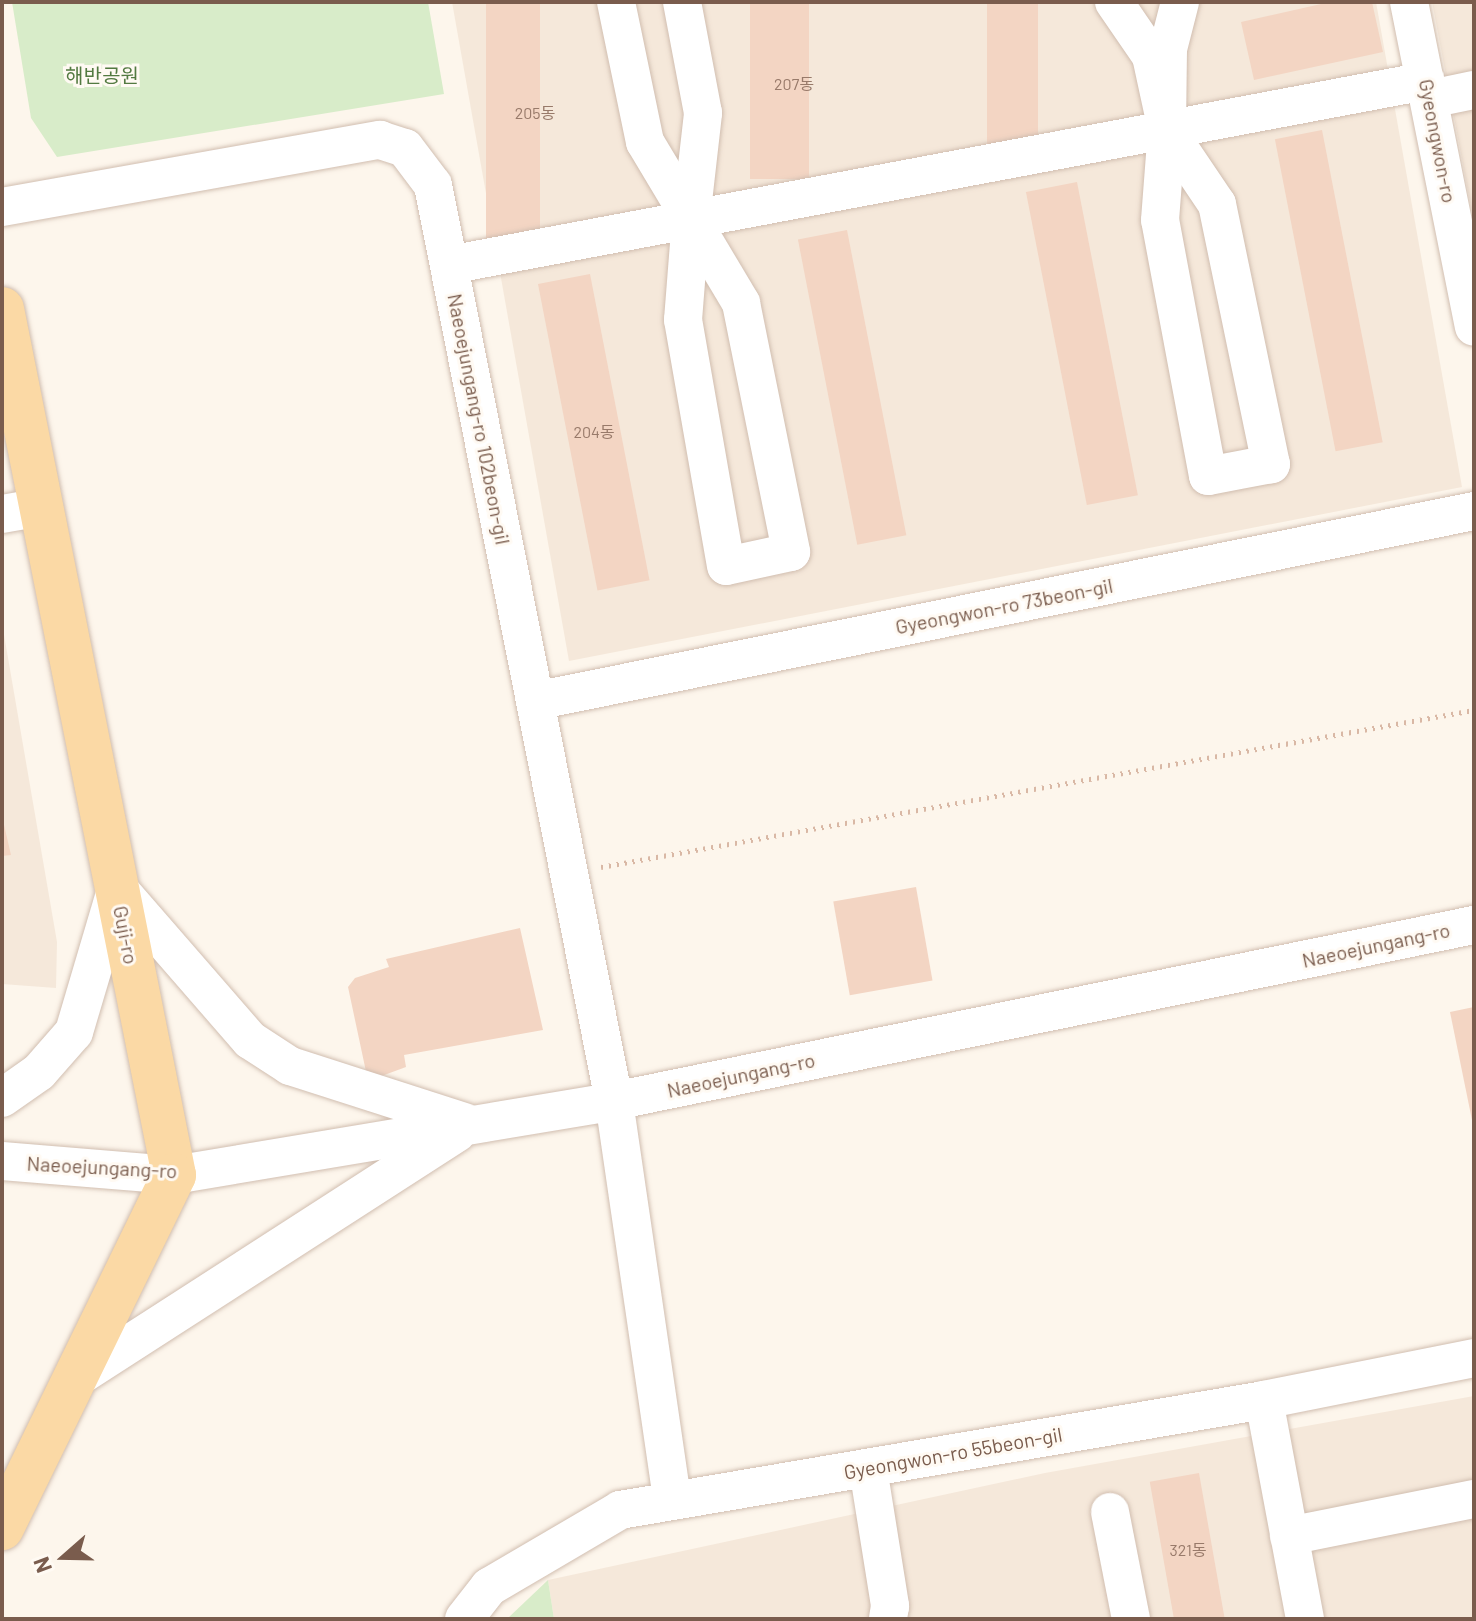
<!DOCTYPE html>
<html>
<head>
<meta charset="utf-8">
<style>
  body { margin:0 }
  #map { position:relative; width:1476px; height:1621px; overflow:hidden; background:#fdf6ec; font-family:Barlow,"Noto Sans KR",sans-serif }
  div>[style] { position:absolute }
  .residential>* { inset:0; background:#f5e8da }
  .green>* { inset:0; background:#d8ecc9 }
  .building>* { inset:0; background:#f3d5c3; transform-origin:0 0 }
  .path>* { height:5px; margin-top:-2.5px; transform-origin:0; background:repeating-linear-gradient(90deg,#d9b8a5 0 2px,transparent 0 8px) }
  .roads { filter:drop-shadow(0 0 2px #d1beb0) drop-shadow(0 0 2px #d1beb0) }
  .minor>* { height:38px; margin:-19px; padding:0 19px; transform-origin:19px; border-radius:19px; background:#fff }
  .major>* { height:44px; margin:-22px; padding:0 22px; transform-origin:22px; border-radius:22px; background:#fbd9a5 }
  span { translate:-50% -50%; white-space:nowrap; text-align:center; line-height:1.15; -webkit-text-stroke:6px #fffaf3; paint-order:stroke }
  .number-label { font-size:16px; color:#987a6a }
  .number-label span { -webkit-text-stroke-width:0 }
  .park-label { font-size:20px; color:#537a41 }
  .street-label { font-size:20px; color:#7a5c4d }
  .frame { position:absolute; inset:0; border:4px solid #7a5c4d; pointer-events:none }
  .north { position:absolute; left:24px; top:1517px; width:80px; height:80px; -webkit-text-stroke:6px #fffaf3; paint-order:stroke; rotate:250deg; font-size:22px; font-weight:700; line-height:32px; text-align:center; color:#7a5c4d }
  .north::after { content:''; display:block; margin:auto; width:28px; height:36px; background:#7a5c4d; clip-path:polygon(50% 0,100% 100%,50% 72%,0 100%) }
</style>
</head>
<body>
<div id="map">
  <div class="residential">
    <div style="clip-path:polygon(452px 2px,1376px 2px,1462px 487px,569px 661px)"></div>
    <div style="clip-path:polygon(1432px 2px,1474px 2px,1474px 222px)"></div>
    <div style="clip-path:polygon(2px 623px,57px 942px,56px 988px,2px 984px)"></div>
    <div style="clip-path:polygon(1474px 1396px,1474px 1619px,554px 1619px,548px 1580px,1045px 1473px)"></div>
  </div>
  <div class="green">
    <div style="clip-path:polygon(12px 2px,428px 2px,444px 94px,57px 157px,31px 118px)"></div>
    <div style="clip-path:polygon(548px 1580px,554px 1619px,507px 1619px)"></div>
  </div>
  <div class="building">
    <div style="left:486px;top:2px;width:54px;height:236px"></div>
    <div style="left:750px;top:2px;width:59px;height:177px"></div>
    <div style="left:987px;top:2px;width:51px;height:144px"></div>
    <div style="clip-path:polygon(1330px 2px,1372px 2px,1383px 52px,1254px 80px,1241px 22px)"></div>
    <div style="left:1322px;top:130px;width:318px;height:48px;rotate:79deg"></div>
    <div style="left:1077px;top:182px;width:319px;height:52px;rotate:79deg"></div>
    <div style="left:847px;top:230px;width:311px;height:50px;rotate:79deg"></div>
    <div style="left:590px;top:274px;width:312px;height:53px;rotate:79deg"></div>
    <div style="clip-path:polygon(2px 816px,11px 855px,2px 856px)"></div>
    <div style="left:916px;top:887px;width:95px;height:84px;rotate:80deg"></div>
    <div style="clip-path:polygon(520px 928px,543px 1030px,404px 1055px,406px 1067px,368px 1081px,348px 987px,355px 978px,389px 967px,386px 959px)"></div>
    <div style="clip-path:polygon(1474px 1007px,1474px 1125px,1473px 1125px,1450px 1012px)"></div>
    <div style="left:1199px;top:1473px;width:148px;height:50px;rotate:80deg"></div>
  </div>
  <div class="path">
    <div style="left:601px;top:867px;width:887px;rotate:-10.2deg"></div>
  </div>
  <div class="roads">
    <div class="minor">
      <div style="left:616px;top:2px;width:143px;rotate:78.3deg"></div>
      <div style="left:645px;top:142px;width:90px;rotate:59.1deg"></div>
      <div style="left:691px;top:219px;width:98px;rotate:59.2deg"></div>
      <div style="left:741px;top:303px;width:254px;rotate:78.6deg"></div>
      <div style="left:791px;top:552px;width:66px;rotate:167.8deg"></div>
      <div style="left:726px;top:566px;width:250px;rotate:-99.9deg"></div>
      <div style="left:683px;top:320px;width:101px;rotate:-85.5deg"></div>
      <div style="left:691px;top:219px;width:107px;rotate:-83.5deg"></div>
      <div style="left:703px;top:113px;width:113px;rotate:-100.7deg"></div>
      <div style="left:1114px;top:2px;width:65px;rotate:55.6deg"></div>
      <div style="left:1151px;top:56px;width:76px;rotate:77.8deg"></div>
      <div style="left:1167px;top:130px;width:89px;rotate:56deg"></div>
      <div style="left:1217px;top:204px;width:266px;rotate:78.3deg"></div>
      <div style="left:1271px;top:464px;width:64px;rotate:169.2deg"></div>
      <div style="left:1208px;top:476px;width:260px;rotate:-100.6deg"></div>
      <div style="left:1160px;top:220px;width:90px;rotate:-85.6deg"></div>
      <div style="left:1167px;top:130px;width:81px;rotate:-89.3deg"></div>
      <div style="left:1168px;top:49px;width:49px;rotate:-75.7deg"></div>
      <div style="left:1409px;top:2px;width:331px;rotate:78.7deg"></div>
      <div style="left:1430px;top:99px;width:45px;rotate:-11.6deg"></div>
      <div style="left:2px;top:207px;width:384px;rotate:-10.1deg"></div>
      <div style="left:380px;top:140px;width:26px;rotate:18deg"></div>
      <div style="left:405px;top:148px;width:46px;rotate:52.9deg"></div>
      <div style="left:433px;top:185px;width:934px;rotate:78.82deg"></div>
      <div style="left:614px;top:1101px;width:404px;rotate:81.7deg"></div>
      <div style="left:449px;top:265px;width:994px;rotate:-10.67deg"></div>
      <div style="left:2px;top:514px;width:40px;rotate:-10deg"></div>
      <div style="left:535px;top:701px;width:958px;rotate:-11.44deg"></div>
      <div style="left:117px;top:887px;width:203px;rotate:49deg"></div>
      <div style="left:250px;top:1040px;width:48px;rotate:33deg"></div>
      <div style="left:290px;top:1066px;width:183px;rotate:17.8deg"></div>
      <div style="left:2px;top:1098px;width:45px;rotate:-35.1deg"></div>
      <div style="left:39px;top:1072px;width:53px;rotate:-48.8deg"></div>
      <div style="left:74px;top:1032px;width:151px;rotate:-73.5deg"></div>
      <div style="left:2px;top:1161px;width:173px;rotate:4.7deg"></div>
      <div style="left:174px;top:1175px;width:446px;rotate:-9.5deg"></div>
      <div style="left:614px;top:1101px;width:878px;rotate:-11.57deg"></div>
      <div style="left:75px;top:1379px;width:454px;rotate:-32.8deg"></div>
      <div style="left:1264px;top:1400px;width:223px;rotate:79.4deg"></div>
      <div style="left:868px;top:1468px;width:140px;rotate:80.9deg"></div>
      <div style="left:890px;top:1606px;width:13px;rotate:99deg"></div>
      <div style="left:1110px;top:1512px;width:109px;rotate:78.9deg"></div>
      <div style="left:1289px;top:1536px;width:189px;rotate:-11.3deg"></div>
      <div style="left:464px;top:1619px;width:41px;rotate:-52deg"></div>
      <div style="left:489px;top:1587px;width:152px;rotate:-30.4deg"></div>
      <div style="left:620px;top:1510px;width:653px;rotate:-9.69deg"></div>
      <div style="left:1264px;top:1400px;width:214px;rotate:-11.3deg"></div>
    </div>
    <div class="major">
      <div style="left:2px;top:309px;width:883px;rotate:78.77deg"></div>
      <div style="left:174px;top:1175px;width:393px;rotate:116deg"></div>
    </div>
  </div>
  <div class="number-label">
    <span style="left:794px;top:84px">207동</span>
    <span style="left:535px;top:113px">205동</span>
    <span style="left:594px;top:432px">204동</span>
    <span style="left:1188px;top:1550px">321동</span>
  </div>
  <div class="park-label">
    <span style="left:102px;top:75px">해반공원</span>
  </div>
  <div class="street-label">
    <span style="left:1438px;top:141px;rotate:79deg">Gyeongwon-ro</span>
    <span style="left:479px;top:419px;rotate:79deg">Naeoejungang-ro 102beon-gil</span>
    <span style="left:1004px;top:606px;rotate:-11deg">Gyeongwon-ro 73beon-gil</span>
    <span style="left:126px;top:935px;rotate:79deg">Guji-ro</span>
    <span style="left:1376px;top:945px;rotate:-12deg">Naeoejungang-ro</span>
    <span style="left:741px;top:1075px;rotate:-12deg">Naeoejungang-ro</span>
    <span style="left:102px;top:1167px;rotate:3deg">Naeoejungang-ro</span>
    <span style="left:953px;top:1453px;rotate:-10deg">Gyeongwon-ro 55beon-gil</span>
  </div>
  <div class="frame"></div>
  <div class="north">N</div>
</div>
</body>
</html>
